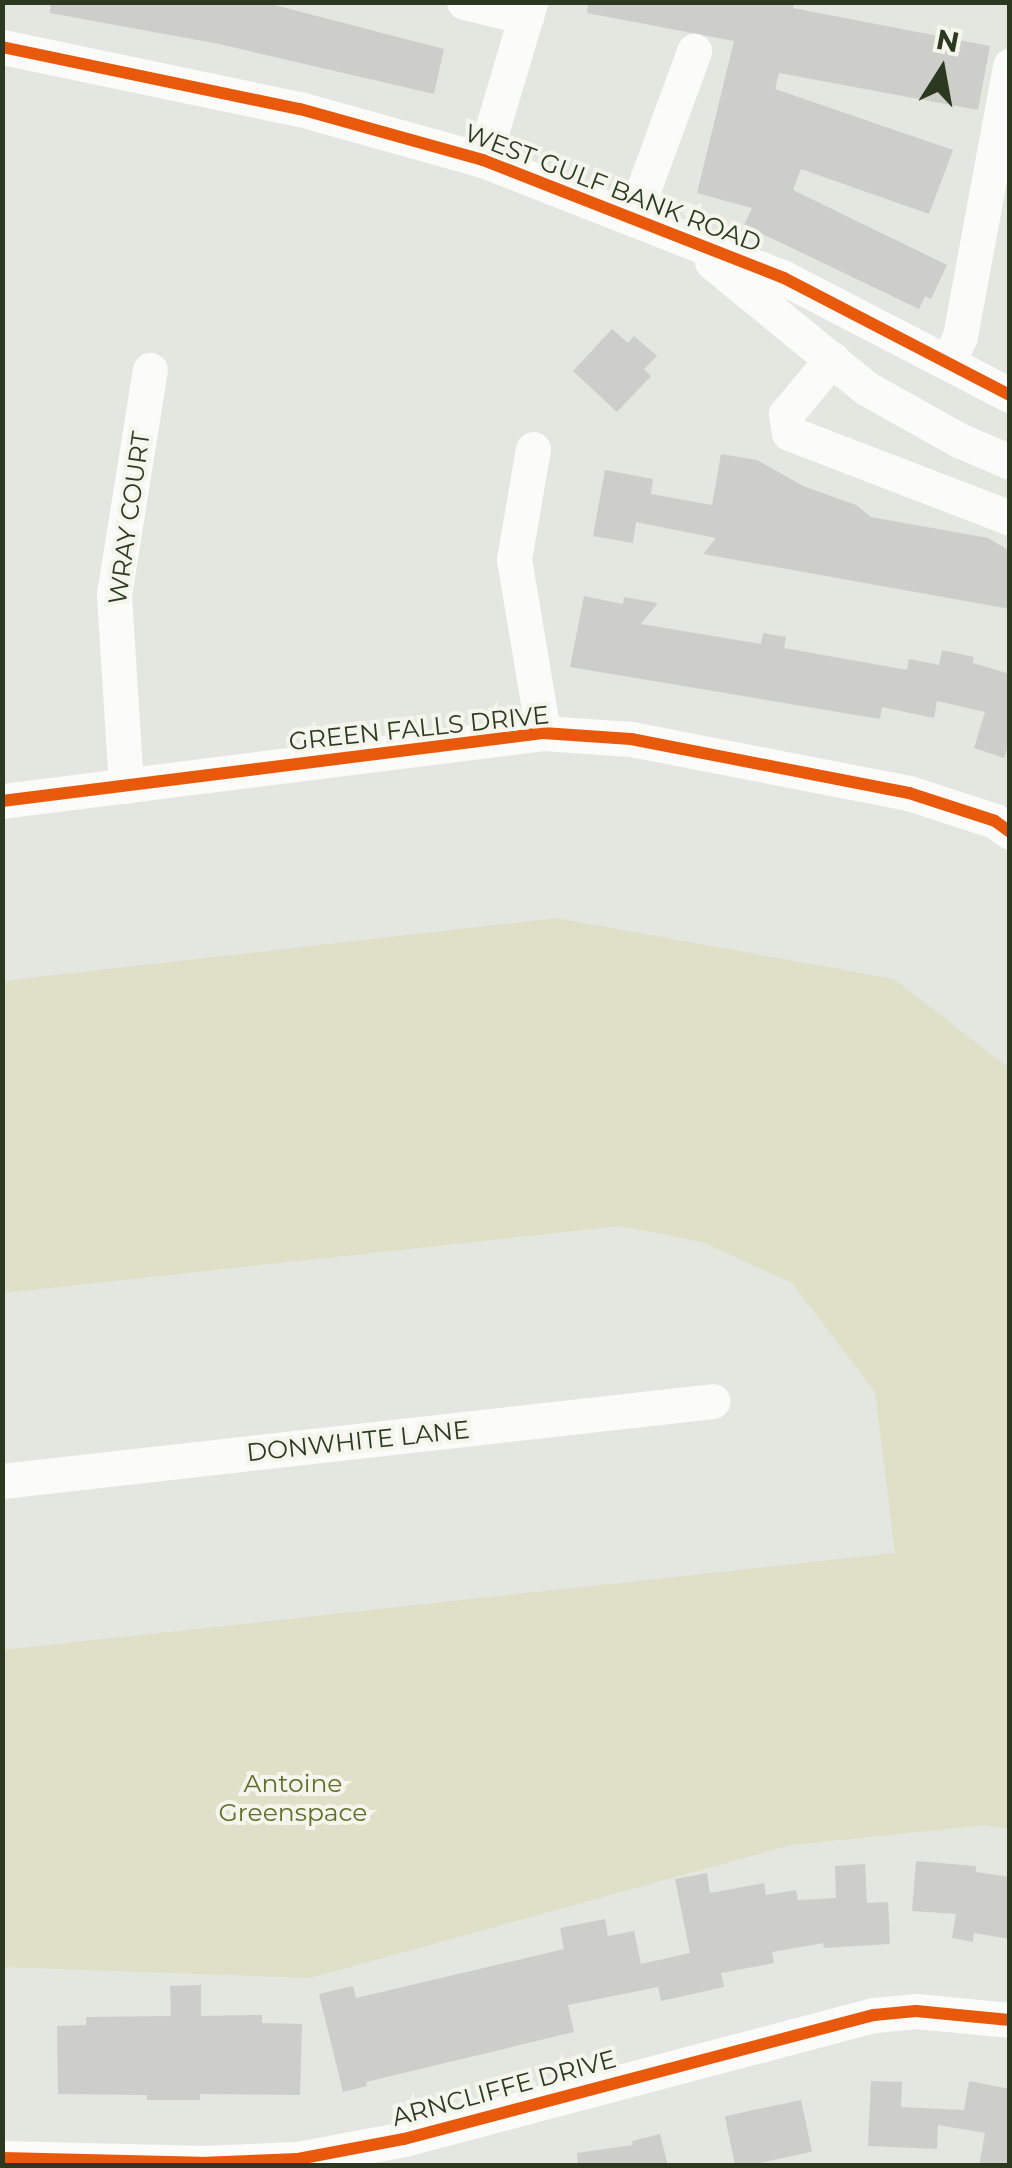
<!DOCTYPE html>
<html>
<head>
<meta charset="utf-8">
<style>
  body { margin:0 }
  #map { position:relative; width:1012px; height:2168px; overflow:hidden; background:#e4e6e0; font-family:Montserrat,sans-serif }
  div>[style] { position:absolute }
  .green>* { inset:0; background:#dee0c8 }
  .building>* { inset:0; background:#cdcec9; transform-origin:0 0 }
  .minor>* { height:35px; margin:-17.5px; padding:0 17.5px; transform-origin:17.5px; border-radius:17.5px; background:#fbfbfa }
  .cycleway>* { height:12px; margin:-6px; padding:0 6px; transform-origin:6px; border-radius:6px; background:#e8590c }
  span { translate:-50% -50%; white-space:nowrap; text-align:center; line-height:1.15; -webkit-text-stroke:8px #f4f6ed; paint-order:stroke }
  .street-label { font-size:25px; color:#2c381f }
  .park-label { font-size:25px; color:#646e2a }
  .frame { position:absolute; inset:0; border:5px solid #2c381f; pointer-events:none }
  .north { position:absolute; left:892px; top:20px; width:100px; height:100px; -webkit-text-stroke:8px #f4f6ed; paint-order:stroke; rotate:11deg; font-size:28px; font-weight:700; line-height:40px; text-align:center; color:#2c381f }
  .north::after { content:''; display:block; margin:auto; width:35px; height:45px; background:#2c381f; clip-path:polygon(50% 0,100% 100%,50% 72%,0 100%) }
</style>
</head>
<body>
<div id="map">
  <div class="green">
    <div style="clip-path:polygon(556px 918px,894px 979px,1009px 1068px,1009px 1829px,986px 1825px,791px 1845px,310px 1978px,3px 1967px,3px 1650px,895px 1553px,875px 1392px,792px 1283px,702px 1242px,621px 1226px,3px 1293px,3px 981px)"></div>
  </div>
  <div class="building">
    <div style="clip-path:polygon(51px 2px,263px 2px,444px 49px,434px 94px,219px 44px,50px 13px)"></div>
    <div style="clip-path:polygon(588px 2px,794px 2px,793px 8px,990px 46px,978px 110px,779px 73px,775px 89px,953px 150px,929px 214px,801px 169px,793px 190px,947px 265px,931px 299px,925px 296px,919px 309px,744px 225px,752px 208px,697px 193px,734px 41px,587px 13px)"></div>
    <div style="clip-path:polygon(612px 329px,628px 343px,634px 336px,657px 356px,644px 369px,651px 376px,617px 412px,573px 371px)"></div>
    <div style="clip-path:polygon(721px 454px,757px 460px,803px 486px,856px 505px,871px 517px,988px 538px,1010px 551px,1010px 609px,703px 554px,716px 538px,636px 522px,633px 543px,593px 536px,605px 470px,653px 479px,651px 494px,712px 505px)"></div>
    <div style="clip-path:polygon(584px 596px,623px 604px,624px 597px,658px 603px,641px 624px,761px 644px,763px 633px,786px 637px,784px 648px,907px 670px,909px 659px,939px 665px,942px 650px,974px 657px,973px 663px,1010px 674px,1010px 740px,1004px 758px,974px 748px,985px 712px,937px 701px,934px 718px,882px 707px,880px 719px,570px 667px)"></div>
    <div style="clip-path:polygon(916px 1861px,976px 1866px,976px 1872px,1010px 1877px,1010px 1939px,974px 1933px,973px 1942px,952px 1938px,956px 1914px,912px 1911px)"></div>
    <div style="clip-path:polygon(865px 1864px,867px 1903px,888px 1902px,890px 1944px,824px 1948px,823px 1943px,772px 1952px,774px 1963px,721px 1973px,724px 1987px,661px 2001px,658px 1987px,568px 2005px,574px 2032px,366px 2082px,367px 2086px,343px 2092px,319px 1994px,353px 1986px,356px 1998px,564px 1949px,560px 1928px,605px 1919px,608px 1936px,634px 1931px,641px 1964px,690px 1953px,675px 1879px,707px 1873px,710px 1893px,764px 1883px,766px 1895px,796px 1890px,798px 1900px,836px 1898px,835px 1866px)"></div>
    <div style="clip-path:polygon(201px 1985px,201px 2016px,262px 2015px,262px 2023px,302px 2024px,300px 2095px,200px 2094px,200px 2100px,147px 2100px,147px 2095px,58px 2094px,57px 2026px,86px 2025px,86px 2017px,171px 2016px,170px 1986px)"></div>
    <div style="clip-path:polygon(871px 2081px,902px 2082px,901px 2107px,964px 2110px,969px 2081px,1010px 2089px,1010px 2166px,979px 2166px,985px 2133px,938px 2125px,937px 2149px,868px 2146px)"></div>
    <div style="left:801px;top:2100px;width:53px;height:78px;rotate:78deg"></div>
    <div style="clip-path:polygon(660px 2134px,668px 2166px,578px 2166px,577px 2153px,633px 2145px,632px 2141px)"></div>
  </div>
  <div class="minor">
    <div style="left:464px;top:2px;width:64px;rotate:13.6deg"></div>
    <div style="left:2px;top:47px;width:304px;rotate:11.8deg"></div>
    <div style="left:300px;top:109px;width:190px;rotate:15.6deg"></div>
    <div style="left:483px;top:160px;width:323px;rotate:21.4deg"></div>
    <div style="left:784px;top:278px;width:254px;rotate:27.4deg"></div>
    <div style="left:483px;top:160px;width:165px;rotate:-73.4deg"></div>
    <div style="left:633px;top:218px;width:178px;rotate:-69.9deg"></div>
    <div style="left:712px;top:262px;width:199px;rotate:39.3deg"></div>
    <div style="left:866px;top:388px;width:109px;rotate:29.2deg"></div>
    <div style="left:961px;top:441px;width:53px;rotate:23.2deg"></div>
    <div style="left:832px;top:359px;width:72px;rotate:129.9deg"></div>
    <div style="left:786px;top:414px;width:19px;rotate:81deg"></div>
    <div style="left:789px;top:433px;width:237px;rotate:21deg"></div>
    <div style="left:948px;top:363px;width:30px;rotate:-66deg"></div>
    <div style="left:960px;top:336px;width:275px;rotate:-79.5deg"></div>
    <div style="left:533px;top:449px;width:112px;rotate:99.8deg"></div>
    <div style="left:514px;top:559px;width:176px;rotate:80.5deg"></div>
    <div style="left:126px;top:786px;width:192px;rotate:-93.6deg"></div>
    <div style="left:114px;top:594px;width:227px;rotate:-80.9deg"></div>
    <div style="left:2px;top:801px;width:545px;rotate:-7.16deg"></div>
    <div style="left:543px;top:733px;width:88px;rotate:3.9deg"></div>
    <div style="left:631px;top:739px;width:283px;rotate:11deg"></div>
    <div style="left:909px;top:793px;width:90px;rotate:18deg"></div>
    <div style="left:995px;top:821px;width:19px;rotate:36deg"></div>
    <div style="left:2px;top:1481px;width:715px;rotate:-6.42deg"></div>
    <div style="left:2px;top:2158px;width:198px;rotate:1.4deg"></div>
    <div style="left:200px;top:2163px;width:98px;rotate:-2.3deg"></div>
    <div style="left:298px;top:2159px;width:108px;rotate:-10.7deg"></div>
    <div style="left:404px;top:2139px;width:486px;rotate:-14.8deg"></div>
    <div style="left:874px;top:2015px;width:42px;rotate:-5.4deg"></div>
    <div style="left:916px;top:2011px;width:94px;rotate:5.5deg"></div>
  </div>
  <div class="cycleway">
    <div style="left:2px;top:47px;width:304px;rotate:11.8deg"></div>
    <div style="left:300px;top:109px;width:190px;rotate:15.6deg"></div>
    <div style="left:483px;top:160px;width:323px;rotate:21.4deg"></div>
    <div style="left:784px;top:278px;width:254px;rotate:27.4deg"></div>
    <div style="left:2px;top:801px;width:545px;rotate:-7.16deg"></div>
    <div style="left:543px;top:733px;width:88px;rotate:3.9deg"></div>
    <div style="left:631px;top:739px;width:283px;rotate:11deg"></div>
    <div style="left:909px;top:793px;width:90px;rotate:18deg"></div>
    <div style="left:995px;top:821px;width:19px;rotate:36deg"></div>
    <div style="left:2px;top:2158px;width:198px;rotate:1.4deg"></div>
    <div style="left:200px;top:2163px;width:98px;rotate:-2.3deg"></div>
    <div style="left:298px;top:2159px;width:108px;rotate:-10.7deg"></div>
    <div style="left:404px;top:2139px;width:486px;rotate:-14.8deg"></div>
    <div style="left:874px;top:2015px;width:42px;rotate:-5.4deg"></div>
    <div style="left:916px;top:2011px;width:94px;rotate:5.5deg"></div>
  </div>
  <div class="street-label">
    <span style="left:613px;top:188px;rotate:21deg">WEST GULF BANK ROAD</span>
    <span style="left:129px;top:518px;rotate:-82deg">WRAY COURT</span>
    <span style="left:419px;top:728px;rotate:-6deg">GREEN FALLS DRIVE</span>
    <span style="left:358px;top:1441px;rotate:-6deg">DONWHITE LANE</span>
    <span style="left:504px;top:2088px;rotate:-15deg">ARNCLIFFE DRIVE</span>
  </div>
  <div class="park-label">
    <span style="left:293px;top:1798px">Antoine<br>Greenspace</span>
  </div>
  <div class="frame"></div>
  <div class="north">N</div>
</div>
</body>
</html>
